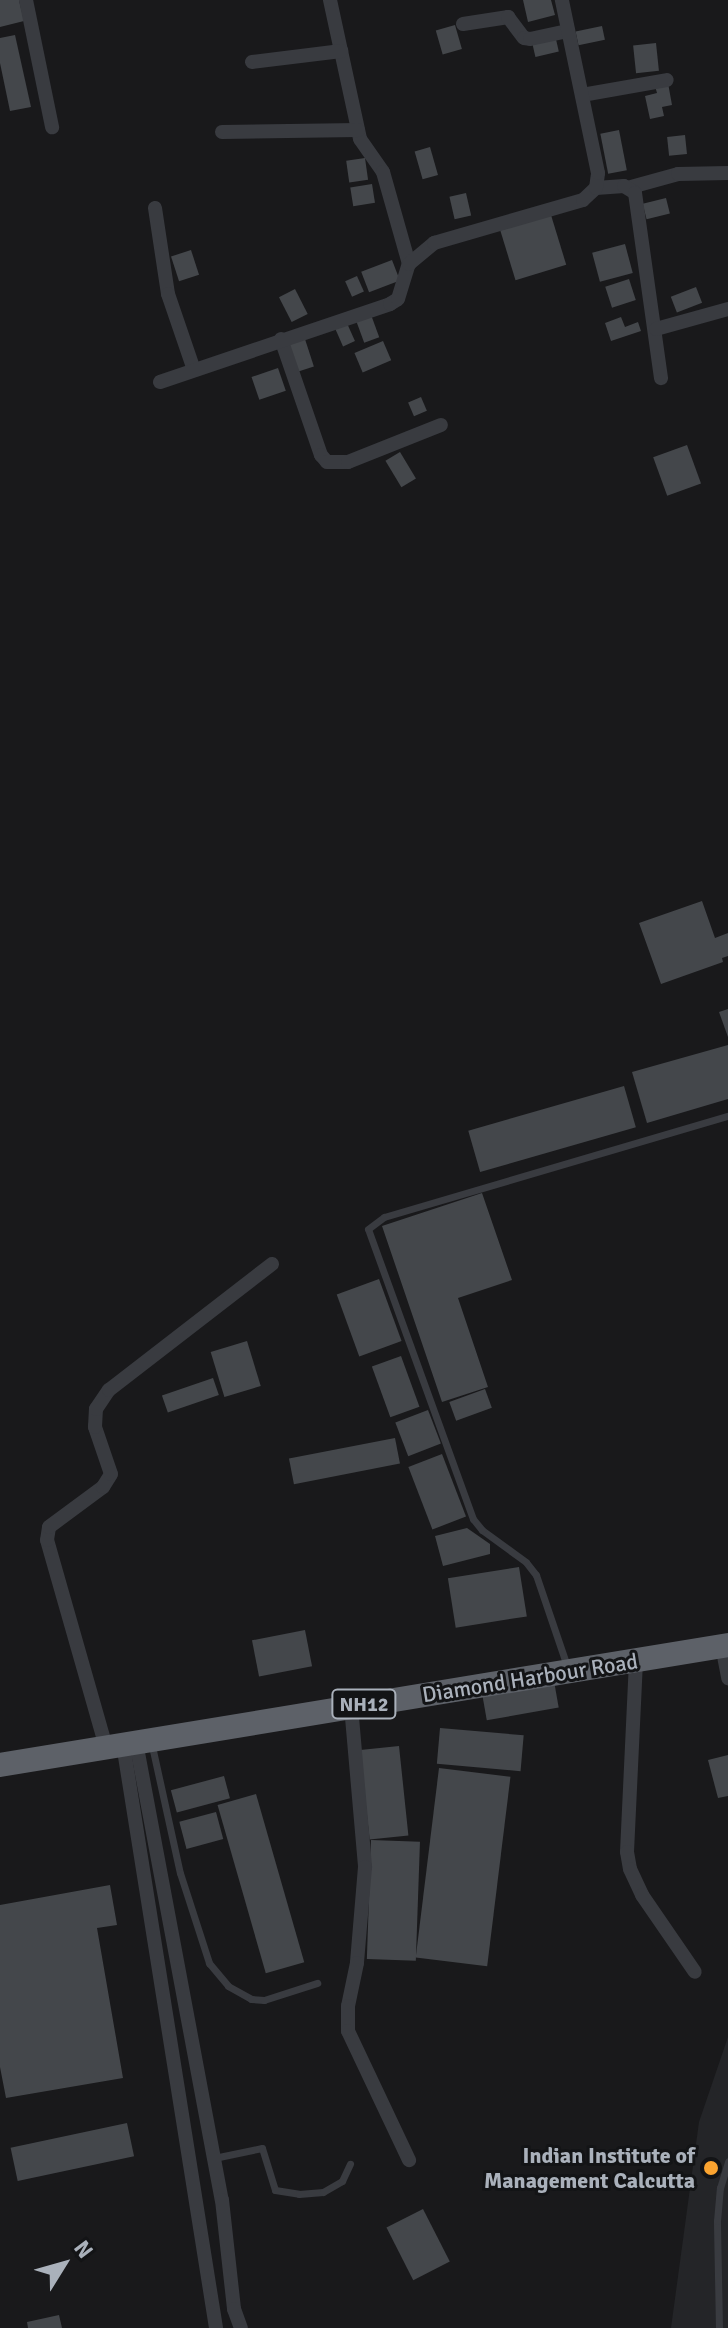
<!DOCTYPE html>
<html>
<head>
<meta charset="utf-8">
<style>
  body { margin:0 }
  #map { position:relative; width:728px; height:2328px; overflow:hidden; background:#19191b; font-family:Signika,sans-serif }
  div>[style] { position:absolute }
  .built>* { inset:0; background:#242528 }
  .building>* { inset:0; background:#44474b; transform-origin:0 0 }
  .service>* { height:7px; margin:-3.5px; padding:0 3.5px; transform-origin:3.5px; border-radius:3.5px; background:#393b40 }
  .minor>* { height:14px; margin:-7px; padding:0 7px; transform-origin:7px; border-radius:7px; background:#393b40 }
  .trunk>* { height:24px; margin:-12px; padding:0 12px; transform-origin:12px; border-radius:12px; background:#5d6168 }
  .dots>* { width:22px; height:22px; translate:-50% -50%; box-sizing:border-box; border:4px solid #131416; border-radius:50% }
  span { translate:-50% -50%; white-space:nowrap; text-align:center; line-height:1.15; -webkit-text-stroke:6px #131416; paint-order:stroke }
  .shield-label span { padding:2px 6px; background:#131416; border:2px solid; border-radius:6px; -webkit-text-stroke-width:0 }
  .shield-label { font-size:20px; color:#aab1bb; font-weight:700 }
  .street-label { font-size:22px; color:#aab1bb }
  .poi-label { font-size:22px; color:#aab1bb; font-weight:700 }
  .right { translate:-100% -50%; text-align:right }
  .north { position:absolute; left:24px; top:2224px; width:80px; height:80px; -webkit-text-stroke:6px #131416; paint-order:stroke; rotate:53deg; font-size:22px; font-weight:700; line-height:32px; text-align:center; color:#aab1bb }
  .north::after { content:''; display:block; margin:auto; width:28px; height:36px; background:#aab1bb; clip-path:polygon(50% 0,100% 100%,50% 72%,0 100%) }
</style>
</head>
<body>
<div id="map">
  <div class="built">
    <div style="clip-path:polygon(728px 2037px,728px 2328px,671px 2328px,699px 2122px)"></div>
  </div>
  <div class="building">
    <div style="clip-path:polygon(0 0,19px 0,24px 21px,0 27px)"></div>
    <div style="clip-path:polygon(523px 0,551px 0,555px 15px,528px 22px)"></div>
    <div style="left:455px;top:25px;width:25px;height:20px;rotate:74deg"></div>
    <div style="left:602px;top:26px;width:14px;height:27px;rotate:78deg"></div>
    <div style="clip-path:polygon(15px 35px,31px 107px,10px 111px,0 63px,0 38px)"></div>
    <div style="left:555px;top:35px;width:17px;height:24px;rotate:77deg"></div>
    <div style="left:656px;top:43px;width:28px;height:23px;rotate:84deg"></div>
    <div style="clip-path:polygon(668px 83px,672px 105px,662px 107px,664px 116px,650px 119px,645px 96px,657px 93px,655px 86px)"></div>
    <div style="left:619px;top:130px;width:41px;height:19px;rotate:79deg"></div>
    <div style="left:685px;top:135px;width:19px;height:18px;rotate:84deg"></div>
    <div style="left:430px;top:147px;width:29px;height:16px;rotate:74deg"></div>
    <div style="left:365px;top:158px;width:22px;height:19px;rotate:82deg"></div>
    <div style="left:372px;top:184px;width:19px;height:22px;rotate:81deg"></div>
    <div style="left:466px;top:193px;width:23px;height:17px;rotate:77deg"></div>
    <div style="left:666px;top:198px;width:16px;height:24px;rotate:76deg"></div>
    <div style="left:551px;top:215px;width:52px;height:53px;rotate:73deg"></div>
    <div style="left:625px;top:244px;width:30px;height:34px;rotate:75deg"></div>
    <div style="left:191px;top:250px;width:26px;height:21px;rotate:72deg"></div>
    <div style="left:392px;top:260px;width:22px;height:33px;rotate:69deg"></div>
    <div style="left:357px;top:276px;width:17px;height:13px;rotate:66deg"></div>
    <div style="left:629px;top:279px;width:22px;height:25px;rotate:72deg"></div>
    <div style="left:696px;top:287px;width:17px;height:27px;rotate:69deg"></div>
    <div style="left:295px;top:289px;width:28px;height:18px;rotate:63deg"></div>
    <div style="left:370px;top:312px;width:27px;height:16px;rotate:70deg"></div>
    <div style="clip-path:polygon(621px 317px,625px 327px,638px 322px,641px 331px,611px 341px,605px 323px)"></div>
    <div style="left:346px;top:321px;width:22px;height:13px;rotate:66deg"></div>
    <div style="left:304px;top:336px;width:32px;height:18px;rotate:72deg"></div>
    <div style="left:383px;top:341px;width:21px;height:31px;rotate:67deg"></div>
    <div style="left:278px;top:368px;width:24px;height:28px;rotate:71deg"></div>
    <div style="left:421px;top:397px;width:15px;height:14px;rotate:67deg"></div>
    <div style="left:687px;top:445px;width:41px;height:36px;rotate:70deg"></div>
    <div style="left:400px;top:452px;width:31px;height:17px;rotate:59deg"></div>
    <div style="clip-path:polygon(702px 901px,715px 938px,728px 933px,728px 956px,722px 958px,723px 962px,661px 984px,639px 923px)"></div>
    <div style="clip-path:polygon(728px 1009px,728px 1037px,719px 1012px)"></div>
    <div style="clip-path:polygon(728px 1045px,728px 1099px,647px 1123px,632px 1072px)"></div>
    <div style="left:624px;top:1086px;width:43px;height:162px;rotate:74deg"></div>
    <div style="clip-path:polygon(482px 1193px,512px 1280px,458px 1298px,488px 1387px,442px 1402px,382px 1226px)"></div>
    <div style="left:379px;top:1279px;width:66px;height:45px;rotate:70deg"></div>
    <div style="left:247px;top:1341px;width:47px;height:38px;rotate:73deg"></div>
    <div style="left:401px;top:1356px;width:54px;height:31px;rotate:70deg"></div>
    <div style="left:213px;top:1378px;width:18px;height:54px;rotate:71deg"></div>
    <div style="left:485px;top:1389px;width:20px;height:38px;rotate:70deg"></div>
    <div style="left:428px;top:1410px;width:36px;height:35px;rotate:69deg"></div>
    <div style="left:395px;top:1438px;width:26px;height:108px;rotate:79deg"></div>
    <div style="left:442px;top:1454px;width:67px;height:36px;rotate:69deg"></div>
    <div style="clip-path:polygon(467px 1528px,490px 1544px,490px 1554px,443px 1566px,435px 1536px)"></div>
    <div style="left:519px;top:1567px;width:50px;height:72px;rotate:81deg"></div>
    <div style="left:305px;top:1630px;width:37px;height:54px;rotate:79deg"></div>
    <div style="left:554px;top:1681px;width:27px;height:73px;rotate:80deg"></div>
    <div style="left:440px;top:1728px;width:84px;height:36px;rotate:5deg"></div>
    <div style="left:399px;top:1746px;width:90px;height:39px;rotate:84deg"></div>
    <div style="clip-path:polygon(728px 1755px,728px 1796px,718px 1798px,708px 1760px)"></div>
    <div style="left:439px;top:1768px;width:72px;height:191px;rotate:7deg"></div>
    <div style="left:224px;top:1776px;width:23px;height:55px;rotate:75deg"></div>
    <div style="left:256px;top:1794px;width:175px;height:40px;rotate:74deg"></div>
    <div style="left:216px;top:1812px;width:28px;height:38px;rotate:75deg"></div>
    <div style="left:371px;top:1840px;width:49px;height:119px;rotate:2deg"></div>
    <div style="clip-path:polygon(110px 1885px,117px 1925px,97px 1928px,123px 2078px,6px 2098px,0 2067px,0 1905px)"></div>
    <div style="left:127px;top:2123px;width:34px;height:119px;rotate:78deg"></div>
    <div style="left:423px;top:2209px;width:59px;height:41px;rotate:63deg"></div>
    <div style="clip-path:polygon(59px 2315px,62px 2328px,28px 2328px,27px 2322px)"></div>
  </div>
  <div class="service">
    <div style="left:567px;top:1666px;width:96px;rotate:-108.8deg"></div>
    <div style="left:536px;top:1575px;width:16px;rotate:-128deg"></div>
    <div style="left:526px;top:1562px;width:54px;rotate:-144deg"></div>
    <div style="left:482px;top:1530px;width:14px;rotate:-129deg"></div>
    <div style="left:473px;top:1519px;width:308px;rotate:-109.9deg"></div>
    <div style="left:368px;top:1229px;width:20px;rotate:-37deg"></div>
    <div style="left:384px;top:1217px;width:359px;rotate:-16.4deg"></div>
    <div style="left:152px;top:1746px;width:130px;rotate:77.6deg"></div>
    <div style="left:180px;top:1873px;width:95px;rotate:72.1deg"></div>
    <div style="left:209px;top:1963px;width:30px;rotate:50deg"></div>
    <div style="left:228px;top:1986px;width:26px;rotate:29deg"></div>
    <div style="left:251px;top:1999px;width:13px;rotate:4deg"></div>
    <div style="left:264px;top:2000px;width:56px;rotate:-17.8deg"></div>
    <div style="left:214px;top:2158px;width:49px;rotate:-11.8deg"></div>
    <div style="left:262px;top:2148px;width:44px;rotate:72.8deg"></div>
    <div style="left:275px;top:2190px;width:24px;rotate:9deg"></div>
    <div style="left:299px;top:2194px;width:24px;rotate:-5deg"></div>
    <div style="left:323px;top:2192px;width:22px;rotate:-30deg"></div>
    <div style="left:342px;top:2181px;width:19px;rotate:-65deg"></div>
    <div style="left:719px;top:2328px;width:107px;rotate:-91.1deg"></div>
    <div style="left:717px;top:2221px;width:33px;rotate:-85deg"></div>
    <div style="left:720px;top:2188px;width:28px;rotate:-73deg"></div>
  </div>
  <div class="minor">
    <div style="left:26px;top:0;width:130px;rotate:78.4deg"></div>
    <div style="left:330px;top:0;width:142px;rotate:77.8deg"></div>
    <div style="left:360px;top:139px;width:40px;rotate:55.1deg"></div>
    <div style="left:383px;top:172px;width:96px;rotate:74.2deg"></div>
    <div style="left:463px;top:24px;width:46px;rotate:-8.8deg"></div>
    <div style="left:508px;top:17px;width:26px;rotate:53deg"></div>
    <div style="left:524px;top:38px;width:6px;rotate:9deg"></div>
    <div style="left:530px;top:39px;width:39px;rotate:-12deg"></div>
    <div style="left:252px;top:62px;width:90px;rotate:-7deg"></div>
    <div style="left:582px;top:95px;width:86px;rotate:-10deg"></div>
    <div style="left:222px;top:132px;width:136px;rotate:-0.8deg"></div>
    <div style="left:631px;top:187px;width:49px;rotate:-15.5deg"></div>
    <div style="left:678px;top:174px;width:50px;rotate:-1.1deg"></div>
    <div style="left:596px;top:188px;width:28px;rotate:-4deg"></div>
    <div style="left:624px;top:186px;width:13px;rotate:32deg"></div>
    <div style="left:635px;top:193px;width:187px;rotate:82deg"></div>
    <div style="left:155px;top:208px;width:87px;rotate:81.4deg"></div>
    <div style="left:168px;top:294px;width:80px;rotate:71.1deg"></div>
    <div style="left:656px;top:329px;width:75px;rotate:-15.5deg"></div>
    <div style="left:281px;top:339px;width:123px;rotate:71deg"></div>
    <div style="left:321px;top:455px;width:9px;rotate:49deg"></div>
    <div style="left:327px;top:462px;width:21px"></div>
    <div style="left:348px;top:462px;width:100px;rotate:-21.7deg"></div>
    <div style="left:160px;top:382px;width:243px;rotate:-18.7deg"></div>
    <div style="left:390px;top:304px;width:9px;rotate:-32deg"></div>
    <div style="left:398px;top:299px;width:37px;rotate:-73deg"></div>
    <div style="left:409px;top:264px;width:33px;rotate:-40deg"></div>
    <div style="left:434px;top:243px;width:155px;rotate:-16.1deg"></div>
    <div style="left:583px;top:200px;width:18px;rotate:-43deg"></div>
    <div style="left:596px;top:188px;width:15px;rotate:-82deg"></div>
    <div style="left:598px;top:173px;width:177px;rotate:-101.8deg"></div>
    <div style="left:722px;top:1646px;width:33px;rotate:79deg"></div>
    <div style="left:636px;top:1661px;width:191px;rotate:92.7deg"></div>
    <div style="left:627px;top:1852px;width:17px;rotate:80deg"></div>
    <div style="left:630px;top:1869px;width:29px;rotate:65deg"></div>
    <div style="left:642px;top:1895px;width:93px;rotate:55.5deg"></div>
    <div style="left:351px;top:1706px;width:162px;rotate:85deg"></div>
    <div style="left:365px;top:1867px;width:96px;rotate:94.8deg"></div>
    <div style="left:357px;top:1963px;width:44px;rotate:101.8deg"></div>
    <div style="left:348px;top:2006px;width:25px;rotate:90deg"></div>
    <div style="left:348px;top:2031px;width:143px;rotate:64.7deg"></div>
    <div style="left:136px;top:1742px;width:466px;rotate:79.4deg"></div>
    <div style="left:222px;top:2200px;width:110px;rotate:83.7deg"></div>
    <div style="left:234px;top:2309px;width:20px;rotate:70deg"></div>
    <div style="left:123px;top:1744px;width:591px;rotate:80.95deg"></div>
    <div style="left:106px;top:1747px;width:215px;rotate:-105.9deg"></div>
    <div style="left:47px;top:1540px;width:13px;rotate:-81deg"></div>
    <div style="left:49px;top:1527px;width:67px;rotate:-36.5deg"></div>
    <div style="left:103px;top:1487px;width:15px;rotate:-58deg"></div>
    <div style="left:111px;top:1474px;width:50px;rotate:-108.8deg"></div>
    <div style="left:95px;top:1427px;width:18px;rotate:-87deg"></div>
    <div style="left:96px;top:1409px;width:23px;rotate:-56deg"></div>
    <div style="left:109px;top:1390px;width:206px;rotate:-37.7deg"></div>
  </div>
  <div class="trunk">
    <div style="left:0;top:1765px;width:738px;rotate:-9.36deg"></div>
  </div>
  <div class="dots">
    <div style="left:711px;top:2168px;background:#fba430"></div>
  </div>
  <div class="shield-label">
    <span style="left:364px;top:1704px">NH12</span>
  </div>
  <div class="street-label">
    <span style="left:530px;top:1678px;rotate:-9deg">Diamond Harbour Road</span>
  </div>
  <div class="poi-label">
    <span class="right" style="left:695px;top:2168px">Indian Institute of<br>Management Calcutta</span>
  </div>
  <div class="north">N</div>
</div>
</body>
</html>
